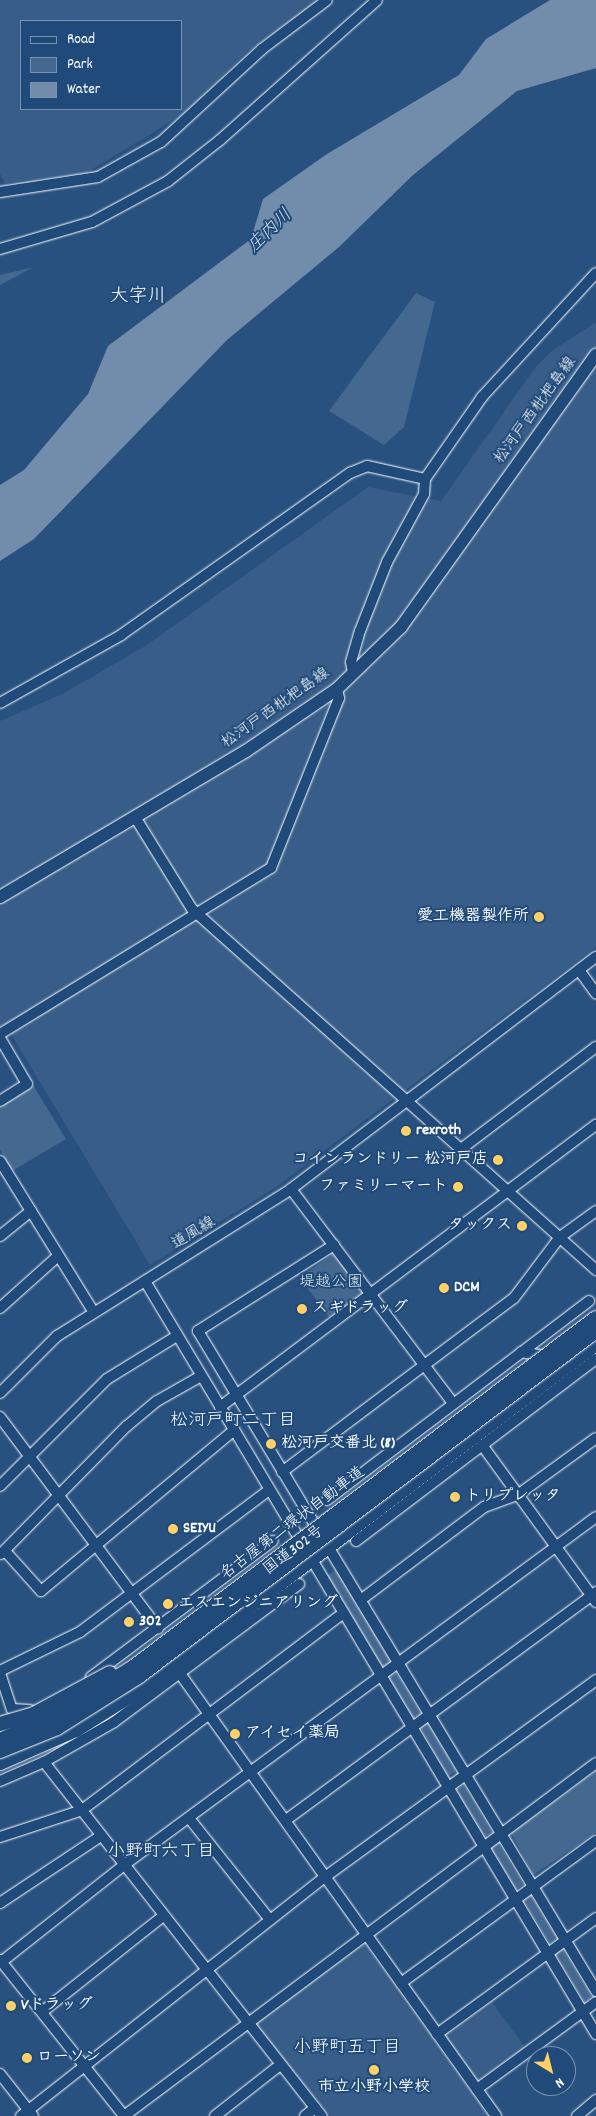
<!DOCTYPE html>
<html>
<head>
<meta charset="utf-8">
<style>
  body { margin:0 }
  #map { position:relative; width:596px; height:2116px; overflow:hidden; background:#28517f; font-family:Dekko,"Klee One",sans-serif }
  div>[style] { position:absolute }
  .built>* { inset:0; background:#375d88; transform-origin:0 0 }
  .green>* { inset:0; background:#446890; transform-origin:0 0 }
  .water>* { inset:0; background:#718dab }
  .roads { filter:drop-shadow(0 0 1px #fff) drop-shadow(0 0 1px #fff) }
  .minor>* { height:10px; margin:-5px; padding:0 5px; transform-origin:5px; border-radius:5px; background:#1f4a7a }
  .major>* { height:12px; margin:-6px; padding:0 6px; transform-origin:6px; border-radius:6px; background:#1f4a7a }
  .highway>* { height:14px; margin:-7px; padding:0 7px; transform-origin:7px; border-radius:7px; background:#1f4a7a }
  .bridges { filter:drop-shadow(0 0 1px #fff) drop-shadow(0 0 1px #fff) }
  .highway-bridge>* { height:14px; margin:-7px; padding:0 7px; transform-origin:7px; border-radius:7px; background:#1f4a7a }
  .dots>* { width:14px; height:14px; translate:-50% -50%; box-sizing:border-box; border:2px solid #1f4a7a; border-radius:50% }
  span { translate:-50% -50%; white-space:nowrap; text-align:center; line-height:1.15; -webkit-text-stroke:4px #1f4a7a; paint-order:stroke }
  .street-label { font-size:16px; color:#fff }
  .poi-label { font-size:16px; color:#fff; font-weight:700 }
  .right { translate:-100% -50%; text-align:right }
  .left { translate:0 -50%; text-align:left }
  .park-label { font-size:16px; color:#dae1e9 }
  .water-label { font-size:18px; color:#d4dde6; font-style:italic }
  .neighbourhood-label { font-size:18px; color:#fff }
  .quarter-label { font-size:19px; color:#fff }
  .legend { position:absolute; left:20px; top:20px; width:162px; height:90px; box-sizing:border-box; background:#1f4a7a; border:1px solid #7992af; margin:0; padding:6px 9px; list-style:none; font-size:15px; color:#fff }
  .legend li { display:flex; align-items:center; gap:10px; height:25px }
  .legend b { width:25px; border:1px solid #7992af }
  .north { position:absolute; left:526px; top:2046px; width:50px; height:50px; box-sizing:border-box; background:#1f4a7a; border:1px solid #7992af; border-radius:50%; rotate:144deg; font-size:14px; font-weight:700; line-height:20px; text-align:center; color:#fff }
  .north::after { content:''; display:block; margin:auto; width:18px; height:22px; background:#ffd166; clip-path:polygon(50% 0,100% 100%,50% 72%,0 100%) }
</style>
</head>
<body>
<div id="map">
  <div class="built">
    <div style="clip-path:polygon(evenodd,0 0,318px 0,247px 52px,184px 114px,86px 173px,5px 183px,0 174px,0 0,21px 21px,181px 21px,181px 109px,21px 109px,21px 21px)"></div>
    <div style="clip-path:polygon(596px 322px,596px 947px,276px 1187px,150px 1265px,5px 1024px,0 1027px,0 721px,64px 693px,147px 645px,368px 487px,441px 501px,535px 368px,553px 350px)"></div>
    <div style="clip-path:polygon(362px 1943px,365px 1944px,488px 2116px,330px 2116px,255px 2024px)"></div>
    <div style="left:492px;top:2002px;width:56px;height:58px;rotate:54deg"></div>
  </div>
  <div class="green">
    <div style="clip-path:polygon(34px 267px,0 285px,0 275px)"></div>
    <div style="clip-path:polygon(416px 293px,435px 302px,404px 427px,384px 445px,329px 411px)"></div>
    <div style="clip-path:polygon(33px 1085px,66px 1139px,12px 1171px,0 1150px,0 1105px)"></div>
    <div style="left:334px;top:1253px;width:49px;height:42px;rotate:54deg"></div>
    <div style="left:336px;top:1570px;width:107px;height:10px;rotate:59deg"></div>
    <div style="left:396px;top:1672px;width:48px;height:9px;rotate:59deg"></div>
    <div style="left:428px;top:1723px;width:56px;height:9px;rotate:60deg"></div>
    <div style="clip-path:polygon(596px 1771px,596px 1833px,533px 1875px,511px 1833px)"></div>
    <div style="left:464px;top:1785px;width:55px;height:9px;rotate:59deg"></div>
    <div style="left:498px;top:1842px;width:50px;height:9px;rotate:59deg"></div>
    <div style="left:531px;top:1895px;width:51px;height:9px;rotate:59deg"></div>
    <div style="left:563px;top:1949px;width:56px;height:9px;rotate:59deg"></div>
  </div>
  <div class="water">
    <div style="clip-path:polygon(550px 0,596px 0,596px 68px,517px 91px,413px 175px,339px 247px,227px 340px,34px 539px,0 561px,0 485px,24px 470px,88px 394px,108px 346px,251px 239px,263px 199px,327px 154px,459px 75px,486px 39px)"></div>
  </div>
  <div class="roads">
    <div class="minor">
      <div style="left:0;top:192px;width:99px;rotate:-8.7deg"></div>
      <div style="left:98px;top:177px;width:72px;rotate:-29.1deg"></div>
      <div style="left:161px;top:142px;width:137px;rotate:-42.6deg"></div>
      <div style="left:262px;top:49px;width:81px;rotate:-37deg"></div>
      <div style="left:0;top:249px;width:96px;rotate:-16.4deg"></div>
      <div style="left:92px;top:222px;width:86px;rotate:-28.3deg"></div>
      <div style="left:168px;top:181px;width:66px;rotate:-38.3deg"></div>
      <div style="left:220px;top:140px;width:210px;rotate:-41.7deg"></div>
      <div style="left:353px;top:673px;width:11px;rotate:-100deg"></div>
      <div style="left:351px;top:662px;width:32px;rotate:-74deg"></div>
      <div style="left:360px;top:631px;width:74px;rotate:-68.6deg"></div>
      <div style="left:387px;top:562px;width:77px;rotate:-61.4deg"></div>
      <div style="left:424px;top:494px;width:15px;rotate:-86deg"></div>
      <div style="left:0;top:703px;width:139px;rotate:-29.3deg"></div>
      <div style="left:121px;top:635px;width:281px;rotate:-35.3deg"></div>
      <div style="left:350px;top:473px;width:18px;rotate:-22deg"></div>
      <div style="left:367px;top:466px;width:59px;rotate:12.6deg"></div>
      <div style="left:425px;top:479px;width:100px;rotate:-55.2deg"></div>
      <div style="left:482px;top:397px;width:168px;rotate:-47.4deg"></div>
      <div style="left:135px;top:817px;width:108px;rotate:58.2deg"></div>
      <div style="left:192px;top:909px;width:542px;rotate:41.78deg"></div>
      <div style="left:579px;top:970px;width:29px;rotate:54deg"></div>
      <div style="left:0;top:1034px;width:318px;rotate:-31.5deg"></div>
      <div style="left:271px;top:868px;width:183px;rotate:-68.2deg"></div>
      <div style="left:339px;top:698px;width:9px;rotate:-103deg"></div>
      <div style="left:0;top:1038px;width:53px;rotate:59.6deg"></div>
      <div style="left:27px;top:1084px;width:32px;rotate:148deg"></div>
      <div style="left:461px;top:1149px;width:169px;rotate:-37.1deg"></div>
      <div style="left:0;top:1161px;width:176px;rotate:58.2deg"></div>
      <div style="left:291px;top:1189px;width:268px;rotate:52.9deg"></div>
      <div style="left:0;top:1236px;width:40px;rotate:-39deg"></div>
      <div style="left:334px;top:1245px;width:161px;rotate:147.7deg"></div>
      <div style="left:198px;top:1331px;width:771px;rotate:58.91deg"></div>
      <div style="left:145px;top:1281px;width:878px;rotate:59.08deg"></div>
      <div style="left:0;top:1308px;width:78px;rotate:-41.9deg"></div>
      <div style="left:521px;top:1352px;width:29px;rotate:10deg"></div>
      <div style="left:0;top:1393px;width:81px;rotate:-45deg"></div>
      <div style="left:57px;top:1336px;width:276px;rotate:-32.1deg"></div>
      <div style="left:291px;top:1189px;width:383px;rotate:-37.3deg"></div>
      <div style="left:220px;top:1407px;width:470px;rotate:-36.9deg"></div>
      <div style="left:0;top:1417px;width:264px;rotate:53.2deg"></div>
      <div style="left:482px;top:1445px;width:194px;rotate:54deg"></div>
      <div style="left:282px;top:1472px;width:290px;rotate:-36.9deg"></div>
      <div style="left:514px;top:1298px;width:76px;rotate:-53deg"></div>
      <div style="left:560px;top:1237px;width:44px;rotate:-35.8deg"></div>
      <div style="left:0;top:1486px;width:151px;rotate:-45deg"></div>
      <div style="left:107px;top:1379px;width:82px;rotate:-31.6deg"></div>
      <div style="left:327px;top:1500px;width:329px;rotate:-37.2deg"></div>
      <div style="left:356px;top:1541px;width:301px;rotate:-37.2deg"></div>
      <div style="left:5px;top:1551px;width:54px;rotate:48deg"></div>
      <div style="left:41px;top:1591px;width:251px;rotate:-39.8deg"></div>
      <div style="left:1px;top:1554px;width:180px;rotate:-45.5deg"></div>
      <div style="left:127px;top:1426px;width:39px;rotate:-40deg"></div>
      <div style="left:157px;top:1401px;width:51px;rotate:-29.6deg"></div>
      <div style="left:362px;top:1599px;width:153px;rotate:-37deg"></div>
      <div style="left:484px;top:1507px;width:37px;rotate:-20deg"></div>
      <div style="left:519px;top:1494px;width:95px;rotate:-36deg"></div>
      <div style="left:0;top:1671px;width:89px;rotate:-26deg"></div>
      <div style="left:80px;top:1632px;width:236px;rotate:-36.9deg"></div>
      <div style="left:0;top:1673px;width:38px;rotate:72deg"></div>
      <div style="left:12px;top:1709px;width:18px;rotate:3deg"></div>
      <div style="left:181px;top:1675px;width:542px;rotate:54.46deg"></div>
      <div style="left:91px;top:1677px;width:227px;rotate:-36.8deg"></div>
      <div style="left:44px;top:1762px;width:450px;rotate:51.9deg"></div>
      <div style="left:0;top:1781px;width:48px;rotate:-23.4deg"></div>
      <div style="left:44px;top:1762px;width:81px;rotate:-29.7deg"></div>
      <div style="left:114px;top:1722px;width:231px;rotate:-36.7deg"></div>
      <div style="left:189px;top:1818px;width:130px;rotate:51.5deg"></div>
      <div style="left:286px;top:1820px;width:385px;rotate:-36.3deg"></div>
      <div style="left:0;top:1837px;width:86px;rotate:-18.2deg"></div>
      <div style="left:82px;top:1810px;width:327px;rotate:-37deg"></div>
      <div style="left:0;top:1903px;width:121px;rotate:-33.6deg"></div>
      <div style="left:0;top:1960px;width:199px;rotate:51.5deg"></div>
      <div style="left:0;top:1963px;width:158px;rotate:-38.3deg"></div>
      <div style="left:124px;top:1865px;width:586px;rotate:-36.4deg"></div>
      <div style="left:401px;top:1983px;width:241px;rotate:-36.1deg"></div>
      <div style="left:42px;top:2012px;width:154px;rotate:-38.4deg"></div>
      <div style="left:437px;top:2034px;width:197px;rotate:-36.1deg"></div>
      <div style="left:0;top:2074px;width:53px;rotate:51.8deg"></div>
      <div style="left:477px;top:2089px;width:147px;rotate:-36.2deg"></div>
      <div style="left:21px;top:2116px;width:387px;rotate:-38.2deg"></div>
      <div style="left:325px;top:1877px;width:335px;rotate:-36deg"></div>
      <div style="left:124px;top:2116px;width:589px;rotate:-36.79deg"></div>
      <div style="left:215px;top:2116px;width:83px;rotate:-38.1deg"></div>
      <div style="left:305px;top:2116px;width:13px;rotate:-39deg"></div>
      <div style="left:577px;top:2116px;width:25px;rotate:-40deg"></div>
    </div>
    <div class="major">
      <div style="left:0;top:897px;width:286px;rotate:-30.7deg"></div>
      <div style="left:246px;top:751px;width:110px;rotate:-34.3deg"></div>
      <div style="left:337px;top:689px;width:89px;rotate:-44.1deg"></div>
      <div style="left:401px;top:627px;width:335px;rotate:-54.4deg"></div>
    </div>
    <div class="highway">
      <div style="left:0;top:1763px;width:83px;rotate:-23.5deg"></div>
      <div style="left:76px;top:1730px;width:73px;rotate:-32.2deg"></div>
      <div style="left:138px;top:1691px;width:575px;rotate:-37.15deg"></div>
    </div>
  </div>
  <div class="bridges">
    <div class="highway-bridge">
      <div style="left:0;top:1724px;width:35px;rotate:-16deg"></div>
      <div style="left:34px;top:1714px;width:86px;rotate:-28.3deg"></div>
      <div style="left:0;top:1740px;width:56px;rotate:-23.3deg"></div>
      <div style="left:51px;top:1718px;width:95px;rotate:-31.7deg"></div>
      <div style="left:132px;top:1668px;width:581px;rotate:-37.03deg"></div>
      <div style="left:0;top:1751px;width:61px;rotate:-22deg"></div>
      <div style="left:57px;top:1728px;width:96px;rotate:-32.2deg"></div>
      <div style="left:138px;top:1677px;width:574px;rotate:-37.07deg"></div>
    </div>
  </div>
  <div class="dots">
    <div style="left:539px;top:917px;background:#ffd166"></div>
    <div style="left:406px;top:1131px;background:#ffd166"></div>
    <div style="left:498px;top:1160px;background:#ffd166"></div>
    <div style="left:458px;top:1187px;background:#ffd166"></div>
    <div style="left:522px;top:1226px;background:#ffd166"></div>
    <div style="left:444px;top:1288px;background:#ffd166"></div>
    <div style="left:302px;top:1309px;background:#ffd166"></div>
    <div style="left:271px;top:1444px;background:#ffd166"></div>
    <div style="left:455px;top:1497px;background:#ffd166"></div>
    <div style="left:173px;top:1529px;background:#ffd166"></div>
    <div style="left:168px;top:1604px;background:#ffd166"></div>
    <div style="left:129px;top:1622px;background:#ffd166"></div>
    <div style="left:235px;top:1734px;background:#ffd166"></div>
    <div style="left:11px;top:2006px;background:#ffd166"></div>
    <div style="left:27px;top:2058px;background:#ffd166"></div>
    <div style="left:374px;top:2070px;background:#ffd166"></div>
  </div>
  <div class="street-label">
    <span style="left:536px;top:411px;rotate:-54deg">松河戸西枇杷島線</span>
    <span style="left:276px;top:709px;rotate:-35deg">松河戸西枇杷島線</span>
    <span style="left:194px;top:1234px;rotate:-31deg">道風線</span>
    <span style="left:293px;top:1524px;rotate:-37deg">名古屋第二環状自動車道</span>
    <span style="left:294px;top:1551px;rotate:-37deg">国道302号</span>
  </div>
  <div class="poi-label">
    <span class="right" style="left:529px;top:917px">愛工機器製作所</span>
    <span class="left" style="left:416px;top:1131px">rexroth</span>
    <span class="right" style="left:488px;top:1160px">コインランドリー 松河戸店</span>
    <span class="right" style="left:448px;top:1187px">ファミリーマート</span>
    <span class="right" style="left:512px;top:1226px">タックス</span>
    <span class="left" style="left:454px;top:1288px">DCM</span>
    <span class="left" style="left:312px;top:1309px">スギドラッグ</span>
    <span class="left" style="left:281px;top:1444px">松河戸交番北 (8)</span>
    <span class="left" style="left:465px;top:1497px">トリプレッタ</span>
    <span class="left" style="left:183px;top:1529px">SEIYU</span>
    <span class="left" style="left:178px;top:1604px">エスエンジニアリング</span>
    <span class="left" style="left:139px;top:1622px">302</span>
    <span class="left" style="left:245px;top:1734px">アイセイ薬局</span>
    <span class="left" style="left:21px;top:2006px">Vドラッグ</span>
    <span class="left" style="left:37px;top:2058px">ローソン</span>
    <span style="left:374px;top:2088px">市立小野小学校</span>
  </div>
  <div class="park-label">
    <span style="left:331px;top:1283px">堤越公園</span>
  </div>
  <div class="water-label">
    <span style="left:271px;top:232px;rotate:-44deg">庄内川</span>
  </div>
  <div class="neighbourhood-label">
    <span style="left:233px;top:1422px">松河戸町二丁目</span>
    <span style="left:161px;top:1853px">小野町六丁目</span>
    <span style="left:347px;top:2049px">小野町五丁目</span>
  </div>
  <div class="quarter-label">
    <span style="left:138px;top:298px">大字川</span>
  </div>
  <ul class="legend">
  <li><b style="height:6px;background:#1f4a7a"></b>Road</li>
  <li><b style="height:14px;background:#446890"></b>Park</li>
  <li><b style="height:14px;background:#718dab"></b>Water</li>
  </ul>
  <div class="north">N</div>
</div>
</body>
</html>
